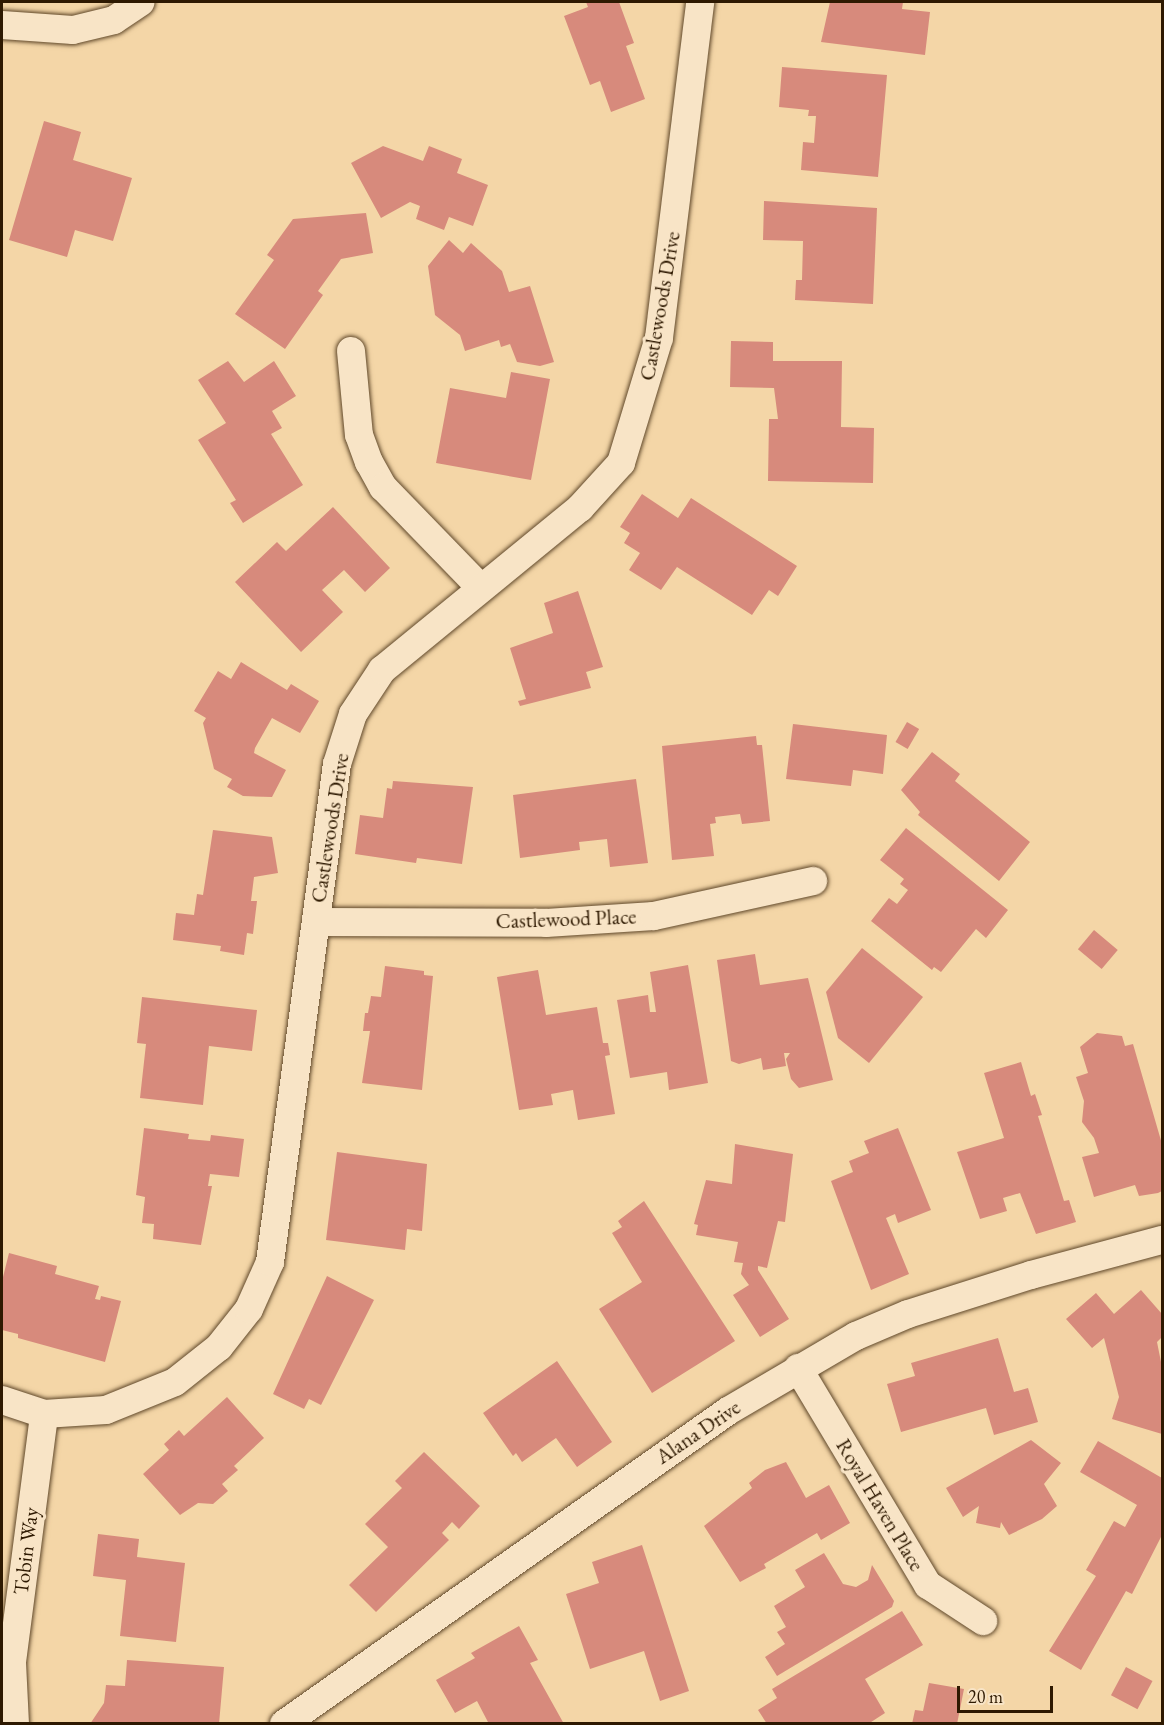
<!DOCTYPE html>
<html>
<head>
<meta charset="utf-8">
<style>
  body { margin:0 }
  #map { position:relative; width:1164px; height:1725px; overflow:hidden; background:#f4d6a7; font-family:"EB Garamond",serif }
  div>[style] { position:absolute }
  .building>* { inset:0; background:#d78a7c; transform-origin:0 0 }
  .roads { filter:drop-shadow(0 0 2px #60482a) drop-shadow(0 0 2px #60482a) }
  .minor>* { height:28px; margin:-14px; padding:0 14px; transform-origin:14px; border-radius:14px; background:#f8e4c6 }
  span { translate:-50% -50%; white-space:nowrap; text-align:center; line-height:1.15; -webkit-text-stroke:6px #f8e4c6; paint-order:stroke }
  .street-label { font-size:21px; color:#2e1901 }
  .frame { position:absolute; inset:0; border:3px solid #2e1901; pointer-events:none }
  .scale { position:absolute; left:957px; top:1686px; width:96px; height:27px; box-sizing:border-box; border:3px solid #2e1901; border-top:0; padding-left:8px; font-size:18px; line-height:21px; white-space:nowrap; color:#2e1901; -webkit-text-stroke:4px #f8e4c6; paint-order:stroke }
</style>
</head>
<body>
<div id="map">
  <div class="building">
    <div style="clip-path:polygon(586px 2px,619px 2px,634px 43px,626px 46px,645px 99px,611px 112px,600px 81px,590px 85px,564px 16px,588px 7px)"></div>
    <div style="clip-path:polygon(830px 2px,903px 2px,902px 9px,930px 12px,925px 55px,821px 42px)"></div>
    <div style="clip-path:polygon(782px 67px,887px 75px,878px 177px,801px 170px,803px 142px,814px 143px,816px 116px,808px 116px,809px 110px,779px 107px)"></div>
    <div style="clip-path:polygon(44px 121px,81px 132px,73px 160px,132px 178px,113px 241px,75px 230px,67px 257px,9px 240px)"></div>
    <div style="clip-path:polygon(383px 146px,423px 161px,429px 146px,462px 159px,457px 173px,488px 185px,473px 226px,449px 217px,444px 230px,416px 219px,420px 206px,410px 202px,381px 218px,351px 163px)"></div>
    <div style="clip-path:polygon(764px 201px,877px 208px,873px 304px,795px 300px,796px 280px,802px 280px,803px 241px,763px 240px)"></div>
    <div style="clip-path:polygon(366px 213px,373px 253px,341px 259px,318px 291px,323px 295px,285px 349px,235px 314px,274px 260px,267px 255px,293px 219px)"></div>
    <div style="clip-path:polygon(449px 240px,463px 253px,471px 243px,502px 271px,509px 292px,530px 286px,554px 362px,540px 366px,517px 362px,510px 344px,501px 347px,499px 340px,465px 351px,460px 335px,435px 315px,428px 266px)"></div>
    <div style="clip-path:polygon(731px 341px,773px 342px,773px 361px,842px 361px,841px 427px,874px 428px,873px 483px,768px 481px,769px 419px,778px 419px,774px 388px,730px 387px)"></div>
    <div style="clip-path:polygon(228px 361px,244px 382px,274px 361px,296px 396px,272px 411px,282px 428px,271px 434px,303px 485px,243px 523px,230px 503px,236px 500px,198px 440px,226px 423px,198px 380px)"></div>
    <div style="clip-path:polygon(511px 372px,550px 379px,531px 480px,436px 463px,450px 388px,506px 398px)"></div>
    <div style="clip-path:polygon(642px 494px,678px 518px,691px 498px,797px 566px,778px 596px,769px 590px,752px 615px,677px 567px,661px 590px,629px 570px,640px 553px,624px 543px,630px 533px,620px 527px)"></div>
    <div style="clip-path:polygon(333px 507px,390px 568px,365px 592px,344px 570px,322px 590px,343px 612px,301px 652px,235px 582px,277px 542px,286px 551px)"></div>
    <div style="clip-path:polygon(578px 591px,603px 667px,586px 672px,591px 688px,520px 706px,518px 701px,526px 699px,510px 648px,553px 633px,544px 603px)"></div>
    <div style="clip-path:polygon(241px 662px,287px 690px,291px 684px,319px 701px,300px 733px,272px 718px,255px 748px,254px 753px,286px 770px,272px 797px,243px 796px,227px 787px,232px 779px,214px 769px,203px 723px,206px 718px,194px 711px,218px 671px,231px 679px)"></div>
    <div style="left:907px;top:722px;width:14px;height:23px;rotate:30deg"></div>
    <div style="clip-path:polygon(793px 724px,887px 735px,883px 774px,853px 770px,851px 786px,786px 779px)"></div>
    <div style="clip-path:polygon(756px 736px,757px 745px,762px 745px,770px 821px,742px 824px,740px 814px,715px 817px,716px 823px,710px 824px,714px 856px,672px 860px,662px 746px)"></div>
    <div style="clip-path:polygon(932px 752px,960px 774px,955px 781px,1030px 842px,999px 881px,918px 815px,920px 812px,901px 790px)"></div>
    <div style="clip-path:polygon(636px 779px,648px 863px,610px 867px,607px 839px,579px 842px,580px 850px,520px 858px,513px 795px)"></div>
    <div style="clip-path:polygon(393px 781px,473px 787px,462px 864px,417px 858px,416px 863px,355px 854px,360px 815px,383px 818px,387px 788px,392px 789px)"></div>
    <div style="clip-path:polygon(906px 828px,1008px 910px,986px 938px,976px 929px,941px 972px,934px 967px,932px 970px,871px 921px,889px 898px,897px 904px,908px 890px,900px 884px,904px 879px,880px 860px)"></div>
    <div style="clip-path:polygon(213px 830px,272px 837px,278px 873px,254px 877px,251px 901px,257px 901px,253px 934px,247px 933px,244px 955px,220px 951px,221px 946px,173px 940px,176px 913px,194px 915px,197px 894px,203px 895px)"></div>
    <div style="left:1094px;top:930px;width:31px;height:25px;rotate:40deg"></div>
    <div style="clip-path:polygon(862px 948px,923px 997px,869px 1063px,838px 1038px,826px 992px)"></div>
    <div style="clip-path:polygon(755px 954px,760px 985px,808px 978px,833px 1080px,799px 1088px,791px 1079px,786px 1059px,790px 1053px,784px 1053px,786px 1066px,763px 1070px,761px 1058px,739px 1064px,731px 1061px,717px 960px)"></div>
    <div style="clip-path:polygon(688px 965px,708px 1083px,669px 1090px,667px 1072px,630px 1078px,617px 1000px,648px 995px,650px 1012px,656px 1012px,650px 972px)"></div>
    <div style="clip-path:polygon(385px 966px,424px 971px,424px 975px,433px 976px,422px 1090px,362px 1083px,370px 1031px,363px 1031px,365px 1013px,368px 1013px,371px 996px,381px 997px)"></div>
    <div style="clip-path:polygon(538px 970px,546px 1015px,597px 1007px,603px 1043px,608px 1043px,610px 1055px,605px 1056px,615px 1114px,578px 1120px,573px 1090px,551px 1094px,553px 1105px,519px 1110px,497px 977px)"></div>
    <div style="clip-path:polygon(142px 997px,257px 1010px,252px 1051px,209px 1046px,203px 1105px,140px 1098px,146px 1044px,137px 1043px)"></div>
    <div style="clip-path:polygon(1097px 1033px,1122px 1036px,1125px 1046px,1133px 1044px,1162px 1144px,1162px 1191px,1158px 1193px,1139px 1196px,1135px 1185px,1094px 1197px,1082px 1157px,1099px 1153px,1094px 1138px,1082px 1122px,1084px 1101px,1076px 1077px,1088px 1073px,1080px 1047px)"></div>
    <div style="clip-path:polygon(1021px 1062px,1031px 1096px,1035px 1094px,1042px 1115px,1038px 1116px,1064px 1201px,1069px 1200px,1076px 1222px,1036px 1234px,1020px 1193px,1003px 1198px,1007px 1211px,980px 1219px,957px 1152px,1004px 1138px,984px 1073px)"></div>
    <div style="clip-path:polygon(144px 1128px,189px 1134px,188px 1139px,210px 1141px,211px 1135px,244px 1139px,239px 1177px,210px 1174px,208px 1186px,212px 1186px,201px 1245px,153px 1239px,154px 1224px,142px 1223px,145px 1197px,136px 1195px)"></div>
    <div style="clip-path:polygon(898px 1128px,931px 1210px,898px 1223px,895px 1214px,886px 1218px,909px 1274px,871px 1290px,831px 1181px,853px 1172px,849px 1161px,869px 1153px,864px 1141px)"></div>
    <div style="clip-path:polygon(735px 1144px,793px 1154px,785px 1222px,778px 1221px,767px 1268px,758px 1266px,758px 1270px,789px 1319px,760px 1337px,733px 1295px,749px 1285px,741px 1274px,743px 1263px,734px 1262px,738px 1242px,696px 1235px,698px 1225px,694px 1224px,706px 1180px,732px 1184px)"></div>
    <div style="clip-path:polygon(337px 1152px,427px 1164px,422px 1231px,407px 1229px,405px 1250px,326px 1240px)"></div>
    <div style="clip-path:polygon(644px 1201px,735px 1341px,652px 1393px,599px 1309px,642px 1282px,612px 1233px,622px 1227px,618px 1221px)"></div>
    <div style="clip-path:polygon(9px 1253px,57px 1266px,55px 1274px,99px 1286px,95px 1299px,100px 1300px,101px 1296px,121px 1301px,105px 1362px,18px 1338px,18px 1334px,2px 1330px,2px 1281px)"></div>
    <div style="clip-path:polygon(327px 1276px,374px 1300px,321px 1405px,309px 1399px,304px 1409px,273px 1394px)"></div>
    <div style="clip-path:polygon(1141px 1290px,1162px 1314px,1162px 1337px,1157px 1342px,1162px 1367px,1162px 1434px,1112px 1419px,1119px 1397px,1104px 1338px,1092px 1348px,1066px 1319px,1096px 1293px,1114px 1314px)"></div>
    <div style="clip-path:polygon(998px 1338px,1014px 1392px,1028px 1388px,1038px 1422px,994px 1435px,986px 1408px,901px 1432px,887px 1384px,915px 1376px,911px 1363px)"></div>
    <div style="clip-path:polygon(557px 1361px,612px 1442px,577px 1467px,556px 1438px,522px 1462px,516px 1453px,513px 1456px,483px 1413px)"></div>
    <div style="clip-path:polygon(227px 1397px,264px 1438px,234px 1466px,238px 1470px,222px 1484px,228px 1491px,213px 1504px,198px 1503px,180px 1515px,143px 1474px,169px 1450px,164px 1444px,179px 1430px,184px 1436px)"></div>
    <div style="clip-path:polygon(1031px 1440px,1061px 1463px,1044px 1484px,1057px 1506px,1042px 1519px,1009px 1535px,1001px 1522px,1000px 1528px,976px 1523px,979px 1506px,963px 1517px,946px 1488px)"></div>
    <div style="clip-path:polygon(1098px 1441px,1162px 1478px,1162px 1535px,1132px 1594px,1126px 1591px,1081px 1670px,1049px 1651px,1096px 1576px,1086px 1570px,1114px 1521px,1125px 1527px,1137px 1505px,1080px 1472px)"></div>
    <div style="clip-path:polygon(424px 1452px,480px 1506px,459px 1529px,452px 1522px,442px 1533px,449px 1540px,376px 1612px,349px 1585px,388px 1547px,365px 1524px,402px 1488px,395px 1481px)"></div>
    <div style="clip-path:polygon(786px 1462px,806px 1498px,829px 1485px,850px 1523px,821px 1540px,817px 1533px,764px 1564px,766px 1568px,740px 1582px,704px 1526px,752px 1488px,749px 1483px,765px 1470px)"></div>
    <div style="clip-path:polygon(98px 1534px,139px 1539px,137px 1557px,185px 1563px,176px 1642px,120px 1636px,126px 1580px,93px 1576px)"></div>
    <div style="clip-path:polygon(642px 1545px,689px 1691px,660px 1701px,644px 1651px,590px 1669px,566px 1594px,599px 1583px,592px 1562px)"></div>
    <div style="clip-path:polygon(824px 1553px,843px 1584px,856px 1587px,868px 1580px,872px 1565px,894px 1601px,892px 1607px,777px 1676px,765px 1657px,785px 1644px,777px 1632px,786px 1627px,774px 1606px,805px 1587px,795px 1570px)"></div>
    <div style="clip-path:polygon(902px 1611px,923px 1645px,865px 1679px,885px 1713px,868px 1724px,767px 1724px,758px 1710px,777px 1698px,772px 1689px)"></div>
    <div style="clip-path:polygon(519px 1626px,538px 1660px,530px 1663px,564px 1724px,489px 1724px,477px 1701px,455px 1713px,436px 1680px,475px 1658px,471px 1653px)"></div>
    <div style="clip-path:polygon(127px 1660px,224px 1667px,219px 1724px,90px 1724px,104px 1703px,106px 1685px,125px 1686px)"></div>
    <div style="left:1126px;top:1667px;width:30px;height:32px;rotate:28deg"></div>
    <div style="clip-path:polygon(929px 1683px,964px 1689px,957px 1724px,912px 1724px,915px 1710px,923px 1711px)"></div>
  </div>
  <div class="roads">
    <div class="minor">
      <div style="left:2px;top:25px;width:71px;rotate:4deg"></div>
      <div style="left:73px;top:30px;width:42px;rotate:-13.7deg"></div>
      <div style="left:114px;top:20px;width:32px;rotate:-34deg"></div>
      <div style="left:351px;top:351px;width:84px;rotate:84.6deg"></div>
      <div style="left:359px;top:435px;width:29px;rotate:70deg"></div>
      <div style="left:369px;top:462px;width:29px;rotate:61deg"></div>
      <div style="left:383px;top:487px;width:139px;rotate:45.9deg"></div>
      <div style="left:316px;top:922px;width:230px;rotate:0.2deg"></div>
      <div style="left:546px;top:923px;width:108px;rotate:-3.7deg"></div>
      <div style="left:654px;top:916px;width:163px;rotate:-12.4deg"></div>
      <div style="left:798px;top:1368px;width:253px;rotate:59.1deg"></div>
      <div style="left:928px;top:1585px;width:66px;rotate:33.2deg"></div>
      <div style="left:2px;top:1400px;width:44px;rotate:18.4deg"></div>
      <div style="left:44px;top:1414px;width:62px;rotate:-3.7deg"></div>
      <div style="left:106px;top:1410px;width:74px;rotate:-22.1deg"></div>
      <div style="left:175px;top:1382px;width:56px;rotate:-38.5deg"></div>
      <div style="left:219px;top:1347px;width:48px;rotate:-51.7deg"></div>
      <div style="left:249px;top:1309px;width:51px;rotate:-65.9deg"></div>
      <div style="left:270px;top:1262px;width:502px;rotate:-82.34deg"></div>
      <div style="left:337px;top:764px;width:52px;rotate:-72.3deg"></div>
      <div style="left:353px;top:714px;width:53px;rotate:-56.6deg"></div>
      <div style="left:382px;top:670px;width:256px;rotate:-39.3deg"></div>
      <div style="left:580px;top:508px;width:61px;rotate:-47.7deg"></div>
      <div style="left:621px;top:463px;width:131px;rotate:-73.1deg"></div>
      <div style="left:659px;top:338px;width:338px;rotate:-83deg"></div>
      <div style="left:15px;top:1724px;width:62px;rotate:-92.8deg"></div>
      <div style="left:12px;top:1662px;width:250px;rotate:-82.6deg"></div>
      <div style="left:284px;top:1724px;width:543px;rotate:-35.18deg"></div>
      <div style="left:728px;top:1411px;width:148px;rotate:-30.4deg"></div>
      <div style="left:856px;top:1336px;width:56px;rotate:-22.9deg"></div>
      <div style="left:908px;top:1314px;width:129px;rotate:-17.6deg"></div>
      <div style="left:1031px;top:1275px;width:136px;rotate:-15deg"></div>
    </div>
  </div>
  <div class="street-label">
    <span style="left:660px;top:306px;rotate:-80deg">Castlewoods Drive</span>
    <span style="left:330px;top:828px;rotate:-81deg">Castlewoods Drive</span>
    <span style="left:566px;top:919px;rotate:-2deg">Castlewood Place</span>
    <span style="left:698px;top:1432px;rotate:-34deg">Alana Drive</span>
    <span style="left:880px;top:1505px;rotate:59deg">Royal Haven Place</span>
    <span style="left:26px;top:1551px;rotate:-83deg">Tobin Way</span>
  </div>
  <div class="frame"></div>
  <div class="scale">20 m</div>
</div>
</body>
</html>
